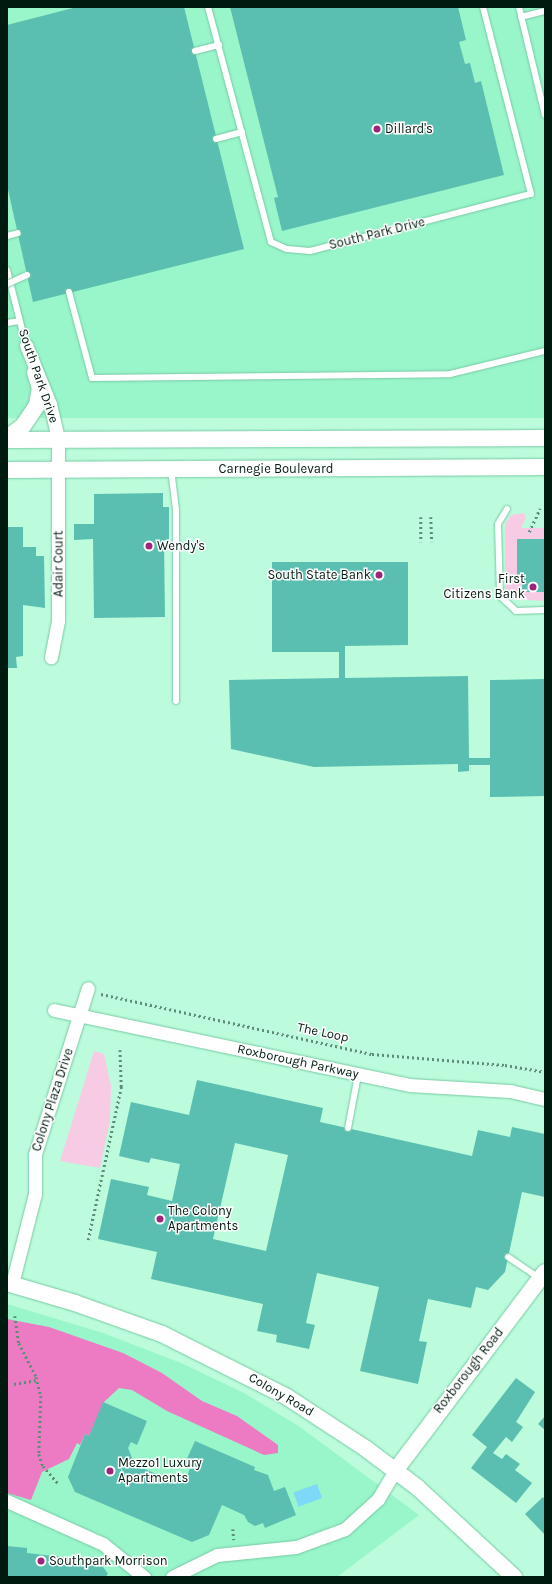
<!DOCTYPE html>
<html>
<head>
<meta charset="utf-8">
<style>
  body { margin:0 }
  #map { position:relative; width:552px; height:1584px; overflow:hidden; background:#bcfcdc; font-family:Karla,sans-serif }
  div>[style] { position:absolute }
  .built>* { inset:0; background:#99f5ca; transform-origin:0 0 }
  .green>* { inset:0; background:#f8cbe5 }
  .forest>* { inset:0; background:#ed7bc3 }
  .water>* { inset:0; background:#7ed9f9; transform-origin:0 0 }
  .building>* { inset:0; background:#5abfb0 }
  .path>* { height:2.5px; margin-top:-1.25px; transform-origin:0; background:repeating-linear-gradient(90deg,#5f8c76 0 2px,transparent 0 5px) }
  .roads { filter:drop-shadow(0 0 1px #78c9a4) drop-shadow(0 0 1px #78c9a4) }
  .service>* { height:6px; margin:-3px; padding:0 3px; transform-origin:3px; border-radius:3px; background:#fff }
  .minor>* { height:13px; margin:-6.5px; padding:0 6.5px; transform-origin:6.5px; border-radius:6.5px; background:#fff }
  .tertiary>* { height:16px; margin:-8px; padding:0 8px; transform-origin:8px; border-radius:8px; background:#fff }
  .bridges { filter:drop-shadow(0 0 1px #78c9a4) drop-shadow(0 0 1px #78c9a4) }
  .service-bridge>* { height:6px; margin:-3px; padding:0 3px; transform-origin:3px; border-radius:3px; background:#fff }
  .dots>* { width:11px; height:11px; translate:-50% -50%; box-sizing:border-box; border:2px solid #fff; border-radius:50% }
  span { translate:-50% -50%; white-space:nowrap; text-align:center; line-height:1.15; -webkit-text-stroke:3px #fff; paint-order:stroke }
  .poi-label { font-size:13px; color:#011a0f }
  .left { translate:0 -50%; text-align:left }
  .right { translate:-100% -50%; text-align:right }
  .street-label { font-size:13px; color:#011a0f }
  .frame { position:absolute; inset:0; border:8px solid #011a0f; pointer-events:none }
</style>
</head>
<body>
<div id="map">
  <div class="built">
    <div style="left:7px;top:7px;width:538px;height:411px"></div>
    <div style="clip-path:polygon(7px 1304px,103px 1333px,181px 1363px,244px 1393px,300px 1427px,419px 1515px,337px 1577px,7px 1577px)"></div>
  </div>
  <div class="green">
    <div style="clip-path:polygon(524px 513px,526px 518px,521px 528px,545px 528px,545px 601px,512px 599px,505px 589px,505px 524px,511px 515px)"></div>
    <div style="clip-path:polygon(94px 1051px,104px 1054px,111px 1086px,110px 1121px,100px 1168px,60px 1161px)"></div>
  </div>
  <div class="forest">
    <div style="clip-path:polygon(7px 1319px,49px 1327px,123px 1353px,162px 1373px,202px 1401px,237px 1416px,278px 1445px,278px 1453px,264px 1455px,167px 1411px,132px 1390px,119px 1388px,104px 1402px,89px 1436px,85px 1434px,80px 1445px,77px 1443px,69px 1459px,42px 1472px,31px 1500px,7px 1493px)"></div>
  </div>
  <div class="water">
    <div style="left:317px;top:1484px;width:15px;height:25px;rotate:70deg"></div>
  </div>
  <div class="building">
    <div style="clip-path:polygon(77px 7px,184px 7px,244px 249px,33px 302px,7px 185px,7px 25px)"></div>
    <div style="clip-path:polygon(230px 7px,458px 7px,466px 40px,459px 42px,465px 64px,470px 63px,475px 83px,481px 81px,504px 175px,282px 231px,274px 198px,278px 197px)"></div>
    <div style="clip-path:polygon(163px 493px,163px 507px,169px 507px,169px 540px,164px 540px,165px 617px,94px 618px,93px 539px,74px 540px,74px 524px,94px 524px,94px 494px)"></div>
    <div style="clip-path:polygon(7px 527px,23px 527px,23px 547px,36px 547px,36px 556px,44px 556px,45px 608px,23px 605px,23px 656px,16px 657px,17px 668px,7px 668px)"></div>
    <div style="clip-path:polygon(517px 539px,545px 539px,545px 592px,522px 592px,522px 581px,517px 581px)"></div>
    <div style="clip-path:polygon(272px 562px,408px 562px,408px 645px,345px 646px,345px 678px,468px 676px,469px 758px,490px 758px,490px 680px,545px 679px,545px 796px,490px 797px,490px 765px,469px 765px,469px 771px,458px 772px,458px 764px,314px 767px,231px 749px,229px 680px,339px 678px,339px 652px,272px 652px)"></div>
    <div style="clip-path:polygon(evenodd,197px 1080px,323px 1108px,320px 1122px,472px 1156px,478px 1130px,510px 1137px,512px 1127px,545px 1134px,545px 1197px,522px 1192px,505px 1272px,488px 1290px,476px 1287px,471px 1308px,428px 1299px,419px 1341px,427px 1342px,418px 1384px,360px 1371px,379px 1287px,317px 1273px,306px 1323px,315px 1325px,309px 1349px,276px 1342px,277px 1335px,257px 1331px,263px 1304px,151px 1279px,157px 1252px,98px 1239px,111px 1179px,149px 1187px,147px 1195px,172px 1201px,180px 1164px,151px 1158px,149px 1163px,119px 1156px,131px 1102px,189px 1115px,197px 1080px,235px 1143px,288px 1155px,266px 1251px,213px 1239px,235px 1143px)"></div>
    <div style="clip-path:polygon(516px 1378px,535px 1392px,516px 1422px,523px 1427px,512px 1442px,506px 1437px,493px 1453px,502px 1459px,506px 1454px,520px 1464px,515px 1470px,532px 1483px,516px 1503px,471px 1468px,487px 1447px,472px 1435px)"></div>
    <div style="clip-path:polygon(103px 1402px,147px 1421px,137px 1445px,131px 1442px,128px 1448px,135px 1465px,171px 1480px,188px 1474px,190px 1468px,184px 1465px,195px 1441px,255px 1467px,254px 1470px,268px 1475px,274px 1491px,285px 1487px,296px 1515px,265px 1528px,263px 1523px,255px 1526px,248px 1522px,244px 1515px,222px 1505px,209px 1535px,192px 1542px,75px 1492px,68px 1477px,85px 1434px,89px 1436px)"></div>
    <div style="clip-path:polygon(545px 1416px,545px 1430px,538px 1424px)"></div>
    <div style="clip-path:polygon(543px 1497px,545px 1500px,545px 1535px,525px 1514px)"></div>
    <div style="clip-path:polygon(7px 1546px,27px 1548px,27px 1553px,70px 1558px,70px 1561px,78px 1563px,97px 1567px,101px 1564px,108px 1574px,105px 1577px,7px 1577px)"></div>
  </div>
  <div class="path">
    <div style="left:421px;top:517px;width:25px;rotate:90deg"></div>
    <div style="left:431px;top:517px;width:25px;rotate:88deg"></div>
    <div style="left:529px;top:532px;width:26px;rotate:-65deg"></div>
    <div style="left:101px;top:994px;width:278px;rotate:12.5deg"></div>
    <div style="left:372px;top:1054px;width:133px;rotate:4.7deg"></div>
    <div style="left:505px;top:1065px;width:41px;rotate:9.9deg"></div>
    <div style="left:88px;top:1240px;width:157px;rotate:-77.8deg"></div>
    <div style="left:121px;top:1087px;width:37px;rotate:-92deg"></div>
    <div style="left:15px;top:1316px;width:27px;rotate:82deg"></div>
    <div style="left:19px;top:1343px;width:38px;rotate:63deg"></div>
    <div style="left:36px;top:1377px;width:20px;rotate:75deg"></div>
    <div style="left:41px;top:1396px;width:58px;rotate:92deg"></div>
    <div style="left:39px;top:1454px;width:13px;rotate:72deg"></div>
    <div style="left:43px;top:1466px;width:23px;rotate:49deg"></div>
    <div style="left:14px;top:1384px;width:22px;rotate:-10deg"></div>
    <div style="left:233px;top:1529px;width:11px;rotate:85deg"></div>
  </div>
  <div class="roads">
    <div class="service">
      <div style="left:208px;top:7px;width:243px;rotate:75deg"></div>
      <div style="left:271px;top:242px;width:17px;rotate:24deg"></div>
      <div style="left:287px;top:249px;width:23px;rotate:5deg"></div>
      <div style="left:310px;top:251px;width:228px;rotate:-14.5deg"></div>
      <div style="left:531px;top:194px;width:193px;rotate:-104.4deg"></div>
      <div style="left:519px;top:7px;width:111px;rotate:76.5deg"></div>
      <div style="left:521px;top:17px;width:25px;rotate:-14deg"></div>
      <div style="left:195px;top:51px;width:25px;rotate:-14deg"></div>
      <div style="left:216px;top:139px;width:27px;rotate:-15deg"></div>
      <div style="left:7px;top:236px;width:11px;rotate:-15deg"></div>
      <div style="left:7px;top:270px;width:77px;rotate:75.8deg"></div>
      <div style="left:69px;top:292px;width:89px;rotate:75deg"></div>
      <div style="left:92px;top:378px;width:358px;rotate:-0.6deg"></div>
      <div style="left:450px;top:374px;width:98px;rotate:-13.6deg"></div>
      <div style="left:7px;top:323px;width:12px;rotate:-9deg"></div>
      <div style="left:171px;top:469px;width:41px;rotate:83deg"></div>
      <div style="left:176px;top:510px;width:191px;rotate:90deg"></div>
      <div style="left:507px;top:509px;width:17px;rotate:121deg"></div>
      <div style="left:498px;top:524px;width:72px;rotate:88.4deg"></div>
      <div style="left:500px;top:596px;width:22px;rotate:43deg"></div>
      <div style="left:516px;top:611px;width:29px;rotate:-2deg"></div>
      <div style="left:348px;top:1128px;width:54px;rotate:-79.3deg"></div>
      <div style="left:508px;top:1257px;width:37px;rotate:34deg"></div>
    </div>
    <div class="minor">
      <div style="left:26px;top:345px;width:64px;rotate:67.9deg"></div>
      <div style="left:50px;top:404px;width:37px;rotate:77deg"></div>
      <div style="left:58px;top:440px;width:181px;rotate:90deg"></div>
      <div style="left:58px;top:621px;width:37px;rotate:101deg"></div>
      <div style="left:54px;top:1010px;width:363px;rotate:11.9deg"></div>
      <div style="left:409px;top:1085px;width:101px;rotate:3.4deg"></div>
      <div style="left:510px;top:1091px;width:36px;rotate:13deg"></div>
      <div style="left:12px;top:1284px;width:93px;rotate:-75.7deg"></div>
      <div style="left:35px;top:1194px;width:40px;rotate:-90deg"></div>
      <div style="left:35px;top:1154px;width:174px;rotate:-72.3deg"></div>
      <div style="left:7px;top:1501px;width:105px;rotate:24.1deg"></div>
      <div style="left:103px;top:1544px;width:53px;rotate:38.8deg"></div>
      <div style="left:172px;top:1577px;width:50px;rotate:-26.1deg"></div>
      <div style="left:217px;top:1555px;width:79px;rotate:-5.8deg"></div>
      <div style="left:296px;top:1547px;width:52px;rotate:-20.2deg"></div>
      <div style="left:345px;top:1529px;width:45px;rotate:-42.3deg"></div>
      <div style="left:378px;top:1499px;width:33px;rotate:-59deg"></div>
    </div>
    <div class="tertiary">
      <div style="left:7px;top:438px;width:20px;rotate:-37deg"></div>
      <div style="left:23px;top:426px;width:25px;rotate:-56deg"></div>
      <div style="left:37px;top:405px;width:17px;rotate:-80deg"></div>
      <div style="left:40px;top:388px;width:16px;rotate:-108deg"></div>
      <div style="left:7px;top:440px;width:538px;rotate:-0.21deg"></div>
      <div style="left:7px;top:470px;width:538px;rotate:-0.32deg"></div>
      <div style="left:7px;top:1283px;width:71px;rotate:16.4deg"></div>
      <div style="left:75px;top:1303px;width:92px;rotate:19.6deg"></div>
      <div style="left:162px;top:1334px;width:140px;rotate:26.7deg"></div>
      <div style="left:287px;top:1397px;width:93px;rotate:33.2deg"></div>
      <div style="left:365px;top:1448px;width:66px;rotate:37deg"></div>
      <div style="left:418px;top:1488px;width:131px;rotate:42.8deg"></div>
      <div style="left:395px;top:1471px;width:249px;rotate:-53deg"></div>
    </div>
  </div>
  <div class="bridges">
    <div class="service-bridge">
      <div style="left:7px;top:284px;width:22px;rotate:-24deg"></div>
    </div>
  </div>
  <div class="dots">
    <div style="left:377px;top:129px;background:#9e237a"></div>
    <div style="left:149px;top:546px;background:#9e237a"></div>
    <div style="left:379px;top:575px;background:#9e237a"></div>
    <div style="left:533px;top:587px;background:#9e237a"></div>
    <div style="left:160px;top:1219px;background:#9e237a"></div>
    <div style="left:110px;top:1471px;background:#9e237a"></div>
    <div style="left:41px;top:1561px;background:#9e237a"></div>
  </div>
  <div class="poi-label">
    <span class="left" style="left:385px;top:129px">Dillard's</span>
    <span class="left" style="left:157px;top:546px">Wendy's</span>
    <span class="right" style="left:371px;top:575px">South State Bank</span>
    <span class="right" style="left:525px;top:587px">First<br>Citizens Bank</span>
    <span class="left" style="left:168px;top:1219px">The Colony<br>Apartments</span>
    <span class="left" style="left:118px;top:1471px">Mezzo1 Luxury<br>Apartments</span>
    <span class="left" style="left:49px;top:1561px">Southpark Morrison</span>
  </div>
  <div class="street-label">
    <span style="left:377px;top:234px;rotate:-14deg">South Park Drive</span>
    <span style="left:38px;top:376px;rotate:71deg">South Park Drive</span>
    <span style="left:276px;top:469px">Carnegie Boulevard</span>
    <span style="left:59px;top:564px;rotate:-90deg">Adair Court</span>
    <span style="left:323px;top:1033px;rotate:12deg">The Loop</span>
    <span style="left:298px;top:1062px;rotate:12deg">Roxborough Parkway</span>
    <span style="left:53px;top:1100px;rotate:-72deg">Colony Plaza Drive</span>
    <span style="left:469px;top:1371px;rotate:-52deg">Roxborough Road</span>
    <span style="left:281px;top:1395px;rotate:30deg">Colony Road</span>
  </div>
  <div class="frame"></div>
</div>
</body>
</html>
